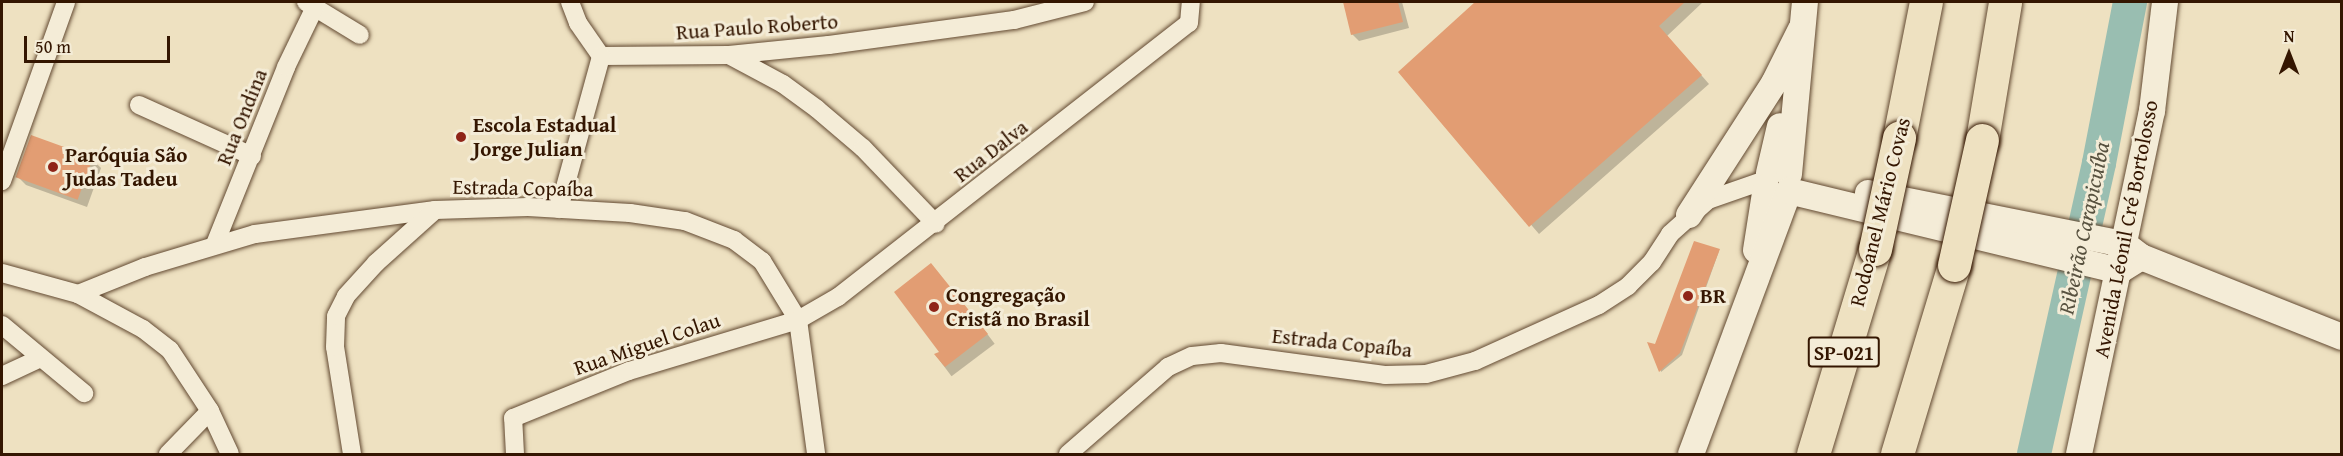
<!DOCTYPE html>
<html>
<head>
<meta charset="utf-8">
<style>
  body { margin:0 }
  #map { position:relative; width:2343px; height:456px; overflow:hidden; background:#eee1c1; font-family:"Gentium Book Plus",serif }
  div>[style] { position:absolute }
  .shadow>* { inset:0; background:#0003; transform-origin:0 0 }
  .river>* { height:34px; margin:-17px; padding:0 17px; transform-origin:17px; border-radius:17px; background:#99beb1 }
  .building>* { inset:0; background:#e29d73; transform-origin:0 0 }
  .roads { filter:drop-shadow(0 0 2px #624931) drop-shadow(0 0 2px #624931) }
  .street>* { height:18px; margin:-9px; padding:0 9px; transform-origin:9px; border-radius:9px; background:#f4ecd7 }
  .secondary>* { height:26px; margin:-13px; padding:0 13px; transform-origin:13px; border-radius:13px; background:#f4ecd7 }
  .highway>* { height:33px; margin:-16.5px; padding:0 16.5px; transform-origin:16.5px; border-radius:16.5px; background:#eee1c1 }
  .bridges { filter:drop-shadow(0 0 2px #341601) drop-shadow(0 0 2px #341601) }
  .highway-bridge>* { height:33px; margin:-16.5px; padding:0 16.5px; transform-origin:16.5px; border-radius:16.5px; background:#eee1c1 }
  .dots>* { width:16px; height:16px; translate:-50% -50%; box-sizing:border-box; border:3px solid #f4ecd7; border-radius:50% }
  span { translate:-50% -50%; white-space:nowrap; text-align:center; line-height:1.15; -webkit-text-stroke:6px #f4ecd7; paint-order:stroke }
  .shield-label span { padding:2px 4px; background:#f4ecd7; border:2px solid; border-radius:4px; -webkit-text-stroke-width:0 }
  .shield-label { font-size:20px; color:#341601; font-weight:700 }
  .street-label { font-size:21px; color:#341601 }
  .poi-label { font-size:21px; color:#341601; font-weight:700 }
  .left { translate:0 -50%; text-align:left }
  .water-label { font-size:22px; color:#57513f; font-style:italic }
  .frame { position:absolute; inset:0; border:3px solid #341601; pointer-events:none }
  .north { position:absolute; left:2259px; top:24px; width:60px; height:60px; -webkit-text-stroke:4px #f4ecd7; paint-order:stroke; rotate:0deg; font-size:16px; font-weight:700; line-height:24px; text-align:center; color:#341601 }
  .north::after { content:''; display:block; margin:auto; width:21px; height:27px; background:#341601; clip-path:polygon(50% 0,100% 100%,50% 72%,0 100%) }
  .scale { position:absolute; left:24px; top:36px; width:146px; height:27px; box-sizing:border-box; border:3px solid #341601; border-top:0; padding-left:8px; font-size:18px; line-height:21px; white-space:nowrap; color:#341601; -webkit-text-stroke:4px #f4ecd7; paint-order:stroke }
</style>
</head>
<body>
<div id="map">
  <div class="shadow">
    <div style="clip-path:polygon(1344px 2px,1402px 2px,1409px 28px,1359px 41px,1352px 34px)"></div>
    <div style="clip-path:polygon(1478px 2px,1703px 2px,1667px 36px,1709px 84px,1539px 234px,1400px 72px)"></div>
    <div style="clip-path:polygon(31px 137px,93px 160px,101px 168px,87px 207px,26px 185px,17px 176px)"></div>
    <div style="clip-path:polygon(1719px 251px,1682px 355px,1661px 372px,1656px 346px)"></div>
    <div style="left:979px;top:323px;width:26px;height:54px;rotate:53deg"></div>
  </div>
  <div class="river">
    <div style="left:2034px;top:454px;width:298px;rotate:-77.4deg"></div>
    <div style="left:2099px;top:163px;width:164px;rotate:-79.1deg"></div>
  </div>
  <div class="building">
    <div style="clip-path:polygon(1343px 2px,1398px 2px,1403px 22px,1351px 35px)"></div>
    <div style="clip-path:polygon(1475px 2px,1685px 2px,1659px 26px,1702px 75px,1529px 227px,1398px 72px)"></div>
    <div style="left:31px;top:135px;width:66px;height:45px;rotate:20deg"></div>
    <div style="clip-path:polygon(1694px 241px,1720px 249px,1680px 353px,1659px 372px,1647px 342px,1655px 344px)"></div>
    <div style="clip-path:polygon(931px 263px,988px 334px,945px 367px,934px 354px,939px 352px,894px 292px)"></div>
  </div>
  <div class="roads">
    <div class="street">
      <div style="left:306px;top:2px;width:63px;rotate:31.4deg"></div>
      <div style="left:570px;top:2px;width:22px;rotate:69deg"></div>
      <div style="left:578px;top:23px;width:40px;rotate:55.1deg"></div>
      <div style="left:729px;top:55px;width:61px;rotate:28.2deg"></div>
      <div style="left:783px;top:84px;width:42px;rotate:36.3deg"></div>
      <div style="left:817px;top:109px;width:60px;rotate:40.3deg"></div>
      <div style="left:863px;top:148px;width:105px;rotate:46.2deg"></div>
      <div style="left:601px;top:56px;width:128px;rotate:-0.4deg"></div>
      <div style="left:729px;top:55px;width:100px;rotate:-5.7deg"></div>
      <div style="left:829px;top:45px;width:187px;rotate:-7.7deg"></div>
      <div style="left:1014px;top:20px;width:73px;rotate:-14.2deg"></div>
      <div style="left:139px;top:105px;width:124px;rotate:24.3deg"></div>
      <div style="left:2px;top:181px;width:190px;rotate:-70.3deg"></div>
      <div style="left:559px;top:209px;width:159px;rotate:-74.6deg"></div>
      <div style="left:215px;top:244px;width:191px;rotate:-68.1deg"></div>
      <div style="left:286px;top:67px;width:67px;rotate:-64.2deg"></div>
      <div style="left:2px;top:273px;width:79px;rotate:15.4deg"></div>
      <div style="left:78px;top:294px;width:74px;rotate:28.3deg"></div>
      <div style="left:143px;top:329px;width:34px;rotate:38deg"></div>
      <div style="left:170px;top:350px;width:73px;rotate:56.7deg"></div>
      <div style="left:210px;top:411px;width:47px;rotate:65.1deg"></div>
      <div style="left:78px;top:294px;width:72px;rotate:-21.9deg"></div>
      <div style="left:145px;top:267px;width:115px;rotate:-16.7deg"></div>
      <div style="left:255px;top:234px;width:182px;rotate:-7.6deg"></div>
      <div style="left:435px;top:210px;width:93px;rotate:-1.8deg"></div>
      <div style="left:528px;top:207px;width:102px;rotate:3.4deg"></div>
      <div style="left:630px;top:213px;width:56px;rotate:8.3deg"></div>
      <div style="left:685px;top:221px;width:53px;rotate:21.2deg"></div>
      <div style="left:734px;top:240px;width:35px;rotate:37deg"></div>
      <div style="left:762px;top:261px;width:69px;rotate:58.6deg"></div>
      <div style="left:798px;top:320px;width:135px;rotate:82.3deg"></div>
      <div style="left:2px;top:325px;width:107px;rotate:39.7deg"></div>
      <div style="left:2px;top:376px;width:40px;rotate:-25deg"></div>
      <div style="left:168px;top:454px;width:60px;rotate:-45.7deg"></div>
      <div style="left:352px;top:454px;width:108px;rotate:-99deg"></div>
      <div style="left:335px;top:347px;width:31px;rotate:-88deg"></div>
      <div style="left:336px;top:316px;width:22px;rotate:-63deg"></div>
      <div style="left:346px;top:296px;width:45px;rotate:-47.7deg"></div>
      <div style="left:376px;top:263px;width:79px;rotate:-41.9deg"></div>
      <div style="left:515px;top:454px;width:36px;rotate:-93deg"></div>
      <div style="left:513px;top:418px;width:125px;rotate:-22.1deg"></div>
      <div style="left:629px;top:371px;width:177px;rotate:-16.8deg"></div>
      <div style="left:798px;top:320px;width:46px;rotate:-29.9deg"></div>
      <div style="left:838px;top:297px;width:445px;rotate:-38deg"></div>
      <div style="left:1189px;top:23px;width:21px;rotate:-85deg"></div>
      <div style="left:1068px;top:454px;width:133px;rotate:-41deg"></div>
      <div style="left:1168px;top:367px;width:26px;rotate:-25deg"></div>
      <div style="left:1192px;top:356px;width:29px;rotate:-6deg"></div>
      <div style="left:1221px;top:353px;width:165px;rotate:7.6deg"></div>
      <div style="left:1385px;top:375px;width:41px;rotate:-1.4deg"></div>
      <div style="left:1426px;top:374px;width:51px;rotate:-14.9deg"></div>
      <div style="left:1475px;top:361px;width:136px;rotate:-24.3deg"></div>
      <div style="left:1599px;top:305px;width:35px;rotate:-33deg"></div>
      <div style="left:1628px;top:286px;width:34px;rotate:-45deg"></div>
      <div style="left:1652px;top:262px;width:33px;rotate:-57deg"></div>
      <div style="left:1670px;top:234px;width:51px;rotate:-41.8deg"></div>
      <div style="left:1708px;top:200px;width:60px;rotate:-19.3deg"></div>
    </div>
    <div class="secondary">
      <div style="left:1769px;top:173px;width:48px;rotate:-76.8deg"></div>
      <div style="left:1789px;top:174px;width:173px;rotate:-84.7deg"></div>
      <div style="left:1868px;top:193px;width:261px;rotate:11.3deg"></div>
      <div style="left:2124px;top:244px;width:21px;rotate:37deg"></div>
      <div style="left:2141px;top:257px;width:216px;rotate:21.7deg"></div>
      <div style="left:1689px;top:215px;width:157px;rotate:-57.2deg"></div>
      <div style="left:1774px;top:83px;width:60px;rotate:-63.4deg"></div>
      <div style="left:1756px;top:250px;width:64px;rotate:-81deg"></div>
      <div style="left:1691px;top:454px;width:281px;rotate:-69.6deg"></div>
      <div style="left:1789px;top:191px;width:340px;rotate:13.6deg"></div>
      <div style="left:2119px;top:271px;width:26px;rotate:-32deg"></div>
      <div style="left:2079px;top:454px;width:351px;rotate:-78deg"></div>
      <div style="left:2152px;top:111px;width:110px;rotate:-83.2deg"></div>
    </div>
    <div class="highway">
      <div style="left:1899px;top:138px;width:139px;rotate:-78.8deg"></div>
      <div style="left:1982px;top:140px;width:140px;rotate:-80.5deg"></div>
      <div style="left:1813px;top:454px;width:214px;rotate:-73.2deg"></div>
      <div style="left:1897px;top:454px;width:197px;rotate:-73.2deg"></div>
    </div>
  </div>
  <div class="bridges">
    <div class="highway-bridge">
      <div style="left:1875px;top:249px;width:114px;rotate:-77.8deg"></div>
      <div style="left:1954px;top:265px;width:128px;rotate:-77.4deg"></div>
    </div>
  </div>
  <div class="dots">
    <div style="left:461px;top:137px;background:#8f2418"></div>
    <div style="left:53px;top:167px;background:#8f2418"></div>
    <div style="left:1688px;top:296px;background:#8f2418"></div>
    <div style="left:934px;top:307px;background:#8f2418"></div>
  </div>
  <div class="shield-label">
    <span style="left:1844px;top:352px">SP-021</span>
  </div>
  <div class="street-label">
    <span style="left:757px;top:27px;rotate:-4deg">Rua Paulo Roberto</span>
    <span style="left:242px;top:117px;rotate:-68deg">Rua Ondina</span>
    <span style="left:991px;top:151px;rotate:-38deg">Rua Dalva</span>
    <span style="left:523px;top:188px;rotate:1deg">Estrada Copaíba</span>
    <span style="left:1880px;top:212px;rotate:-76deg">Rodoanel Mário Covas</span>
    <span style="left:2126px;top:229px;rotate:-79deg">Avenida Léonil Cré Bortolosso</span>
    <span style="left:1342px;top:343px;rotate:6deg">Estrada Copaíba</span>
    <span style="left:647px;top:344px;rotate:-19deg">Rua Miguel Colau</span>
  </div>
  <div class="poi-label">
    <span class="left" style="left:473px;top:137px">Escola Estadual<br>Jorge Julian</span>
    <span class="left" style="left:65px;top:167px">Paróquia São<br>Judas Tadeu</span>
    <span class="left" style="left:946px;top:307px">Congregação<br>Cristã no Brasil</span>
    <span class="left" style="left:1700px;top:296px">BR</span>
  </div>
  <div class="water-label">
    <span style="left:2084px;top:228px;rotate:-78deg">Ribeirão Carapicuíba</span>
  </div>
  <div class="frame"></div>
  <div class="north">N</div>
  <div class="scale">50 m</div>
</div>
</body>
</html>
